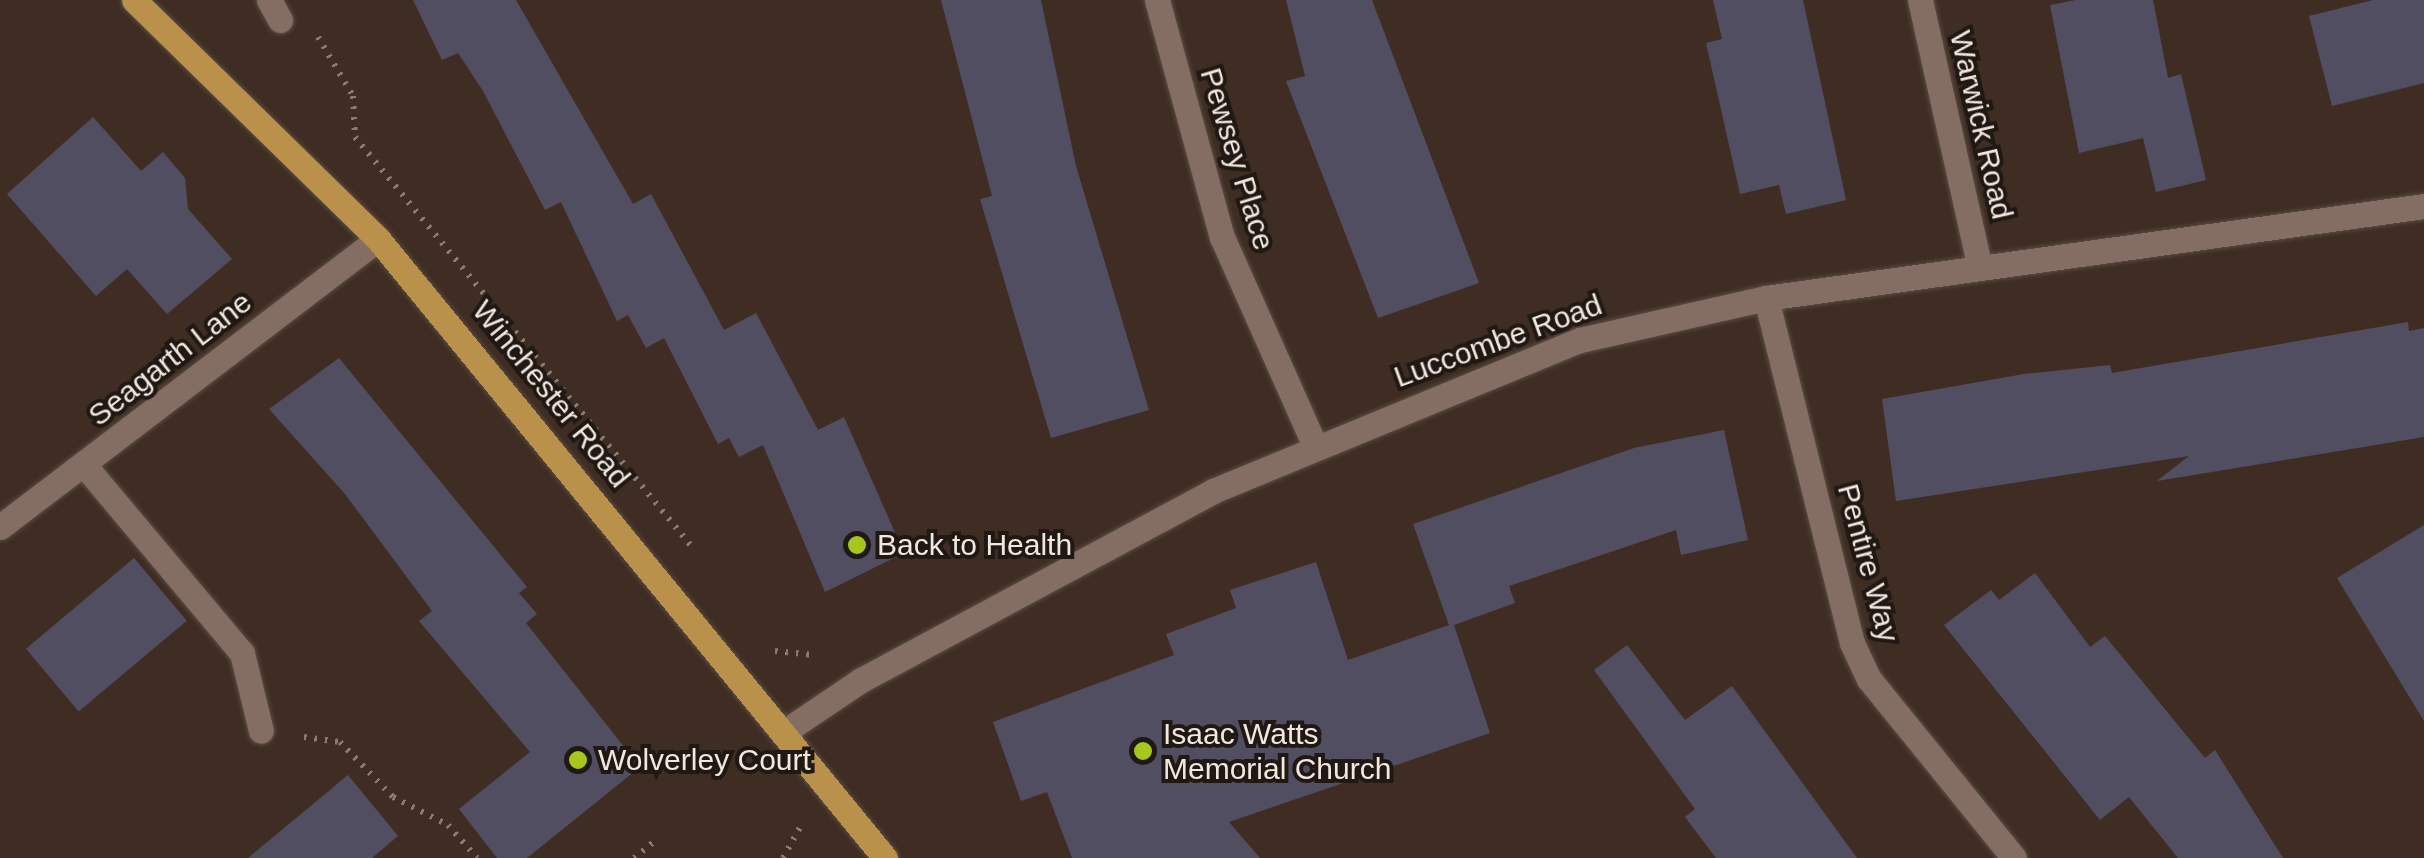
<!DOCTYPE html>
<html>
<head>
<meta charset="utf-8">
<style>
  body { margin:0 }
  #map { position:relative; width:2424px; height:858px; overflow:hidden; background:#3f2d23; font-family:Helvetica,sans-serif }
  div>[style] { position:absolute }
  .building>* { inset:0; background:#524e62; transform-origin:0 0 }
  .path>* { height:6px; margin-top:-3px; transform-origin:0; background:repeating-linear-gradient(90deg,#8a7a72 0 2.5px,transparent 0 10.5px) }
  .roads { filter:drop-shadow(0 0 2px #5a4b43) drop-shadow(0 0 2px #5a4b43) }
  .minor>* { height:25px; margin:-12.5px; padding:0 12.5px; transform-origin:12.5px; border-radius:12.5px; background:#846e63 }
  .major>* { height:25px; margin:-12.5px; padding:0 12.5px; transform-origin:12.5px; border-radius:12.5px; background:#b9914b }
  .dots>* { width:28px; height:28px; translate:-50% -50%; box-sizing:border-box; border:5px solid #201813; border-radius:50% }
  span { translate:-50% -50%; white-space:nowrap; text-align:center; line-height:1.15; -webkit-text-stroke:8px #201813; paint-order:stroke }
  .street-label { font-size:30px; color:#f2e6e0 }
  .poi-label { font-size:30px; color:#f2e6e0 }
  .left { translate:0 -50%; text-align:left }
</style>
</head>
<body>
<div id="map">
  <div class="building">
    <div style="clip-path:polygon(413px 0,516px 0,633px 204px,651px 194px,724px 330px,756px 313px,818px 430px,844px 417px,904px 553px,825px 592px,763px 445px,739px 457px,729px 438px,718px 444px,664px 338px,646px 348px,628px 315px,617px 321px,561px 202px,545px 210px,483px 91px,458px 53px,442px 60px)"></div>
    <div style="clip-path:polygon(941px 0,1041px 0,1076px 166px,1149px 410px,1051px 438px,980px 199px,992px 196px)"></div>
    <div style="clip-path:polygon(1286px 0,1372px 0,1479px 283px,1378px 318px,1286px 81px,1305px 76px)"></div>
    <div style="clip-path:polygon(1713px 0,1803px 0,1846px 200px,1786px 214px,1779px 185px,1740px 194px,1706px 43px,1722px 39px)"></div>
    <div style="clip-path:polygon(2076px 0,2153px 0,2168px 78px,2181px 74px,2206px 180px,2156px 192px,2143px 138px,2079px 153px,2050px 5px)"></div>
    <div style="clip-path:polygon(2373px 0,2424px 0,2424px 83px,2332px 106px,2309px 16px)"></div>
    <div style="clip-path:polygon(93px 117px,141px 171px,163px 152px,185px 178px,188px 209px,232px 259px,167px 314px,127px 269px,96px 296px,7px 194px)"></div>
    <div style="clip-path:polygon(2408px 322px,2409px 331px,2424px 328px,2424px 437px,2157px 481px,2189px 456px,1896px 501px,1882px 399px,2024px 374px,2110px 365px,2112px 373px)"></div>
    <div style="clip-path:polygon(339px 358px,527px 587px,519px 593px,537px 614px,526px 623px,640px 767px,527px 858px,497px 858px,459px 809px,530px 752px,419px 621px,432px 611px,345px 494px,269px 409px)"></div>
    <div style="clip-path:polygon(1724px 430px,1748px 540px,1681px 555px,1676px 530px,1509px 586px,1515px 603px,1454px 625px,1490px 733px,1229px 822px,1260px 858px,1072px 858px,1047px 792px,1021px 801px,993px 722px,1174px 655px,1166px 634px,1236px 608px,1230px 590px,1316px 562px,1348px 660px,1449px 625px,1413px 524px,1634px 448px)"></div>
    <div style="clip-path:polygon(2424px 525px,2424px 721px,2337px 578px)"></div>
    <div style="left:134px;top:558px;width:82px;height:141px;rotate:50deg"></div>
    <div style="clip-path:polygon(2035px 573px,2090px 647px,2105px 636px,2205px 758px,2215px 750px,2283px 858px,2178px 858px,2129px 797px,2100px 820px,1944px 625px,1991px 590px,1999px 600px)"></div>
    <div style="clip-path:polygon(1627px 645px,1685px 720px,1732px 686px,1857px 858px,1716px 858px,1685px 817px,1695px 809px,1594px 670px)"></div>
    <div style="clip-path:polygon(348px 775px,398px 836px,372px 858px,248px 858px)"></div>
  </div>
  <div class="path">
    <div style="left:318px;top:37px;width:69px;rotate:59.3deg"></div>
    <div style="left:353px;top:96px;width:41px;rotate:87.2deg"></div>
    <div style="left:355px;top:137px;width:531px;rotate:50.58deg"></div>
    <div style="left:775px;top:651px;width:39px;rotate:6deg"></div>
    <div style="left:304px;top:737px;width:36px;rotate:8deg"></div>
    <div style="left:340px;top:742px;width:76px;rotate:46.1deg"></div>
    <div style="left:393px;top:797px;width:62px;rotate:27deg"></div>
    <div style="left:448px;top:825px;width:44px;rotate:48.7deg"></div>
    <div style="left:634px;top:858px;width:28px;rotate:-39deg"></div>
    <div style="left:783px;top:858px;width:38px;rotate:-61deg"></div>
  </div>
  <div class="roads">
    <div class="minor">
      <div style="left:269px;top:0;width:23px;rotate:61deg"></div>
      <div style="left:1157px;top:0;width:246px;rotate:74.7deg"></div>
      <div style="left:1222px;top:237px;width:227px;rotate:66deg"></div>
      <div style="left:1920px;top:0;width:271px;rotate:77.4deg"></div>
      <div style="left:1766px;top:298px;width:356px;rotate:76deg"></div>
      <div style="left:1852px;top:643px;width:40px;rotate:65deg"></div>
      <div style="left:1869px;top:679px;width:230px;rotate:51deg"></div>
      <div style="left:85px;top:466px;width:244px;rotate:50deg"></div>
      <div style="left:242px;top:653px;width:80px;rotate:76.3deg"></div>
      <div style="left:0;top:527px;width:475px;rotate:-37.3deg"></div>
      <div style="left:784px;top:732px;width:93px;rotate:-34deg"></div>
      <div style="left:861px;top:680px;width:400px;rotate:-28.2deg"></div>
      <div style="left:1213px;top:491px;width:397px;rotate:-22.4deg"></div>
      <div style="left:1580px;top:340px;width:191px;rotate:-12.7deg"></div>
      <div style="left:1766px;top:298px;width:664px;rotate:-7.96deg"></div>
    </div>
    <div class="major">
      <div style="left:134px;top:0;width:342px;rotate:44.4deg"></div>
      <div style="left:378px;top:239px;width:800px;rotate:50.68deg"></div>
    </div>
  </div>
  <div class="dots">
    <div style="left:857px;top:545px;background:#a8c71c"></div>
    <div style="left:1143px;top:751px;background:#a8c71c"></div>
    <div style="left:578px;top:760px;background:#a8c71c"></div>
  </div>
  <div class="street-label">
    <span style="left:1981px;top:125px;rotate:77deg">Warwick Road</span>
    <span style="left:1237px;top:159px;rotate:73deg">Pewsey Place</span>
    <span style="left:1498px;top:341px;rotate:-20deg">Luccombe Road</span>
    <span style="left:170px;top:359px;rotate:-38deg">Seagarth Lane</span>
    <span style="left:551px;top:394px;rotate:51deg">Winchester Road</span>
    <span style="left:1868px;top:563px;rotate:75deg">Pentire Way</span>
  </div>
  <div class="poi-label">
    <span class="left" style="left:877px;top:545px">Back to Health</span>
    <span class="left" style="left:1163px;top:751px">Isaac Watts<br>Memorial Church</span>
    <span class="left" style="left:598px;top:760px">Wolverley Court</span>
  </div>
</div>
</body>
</html>
